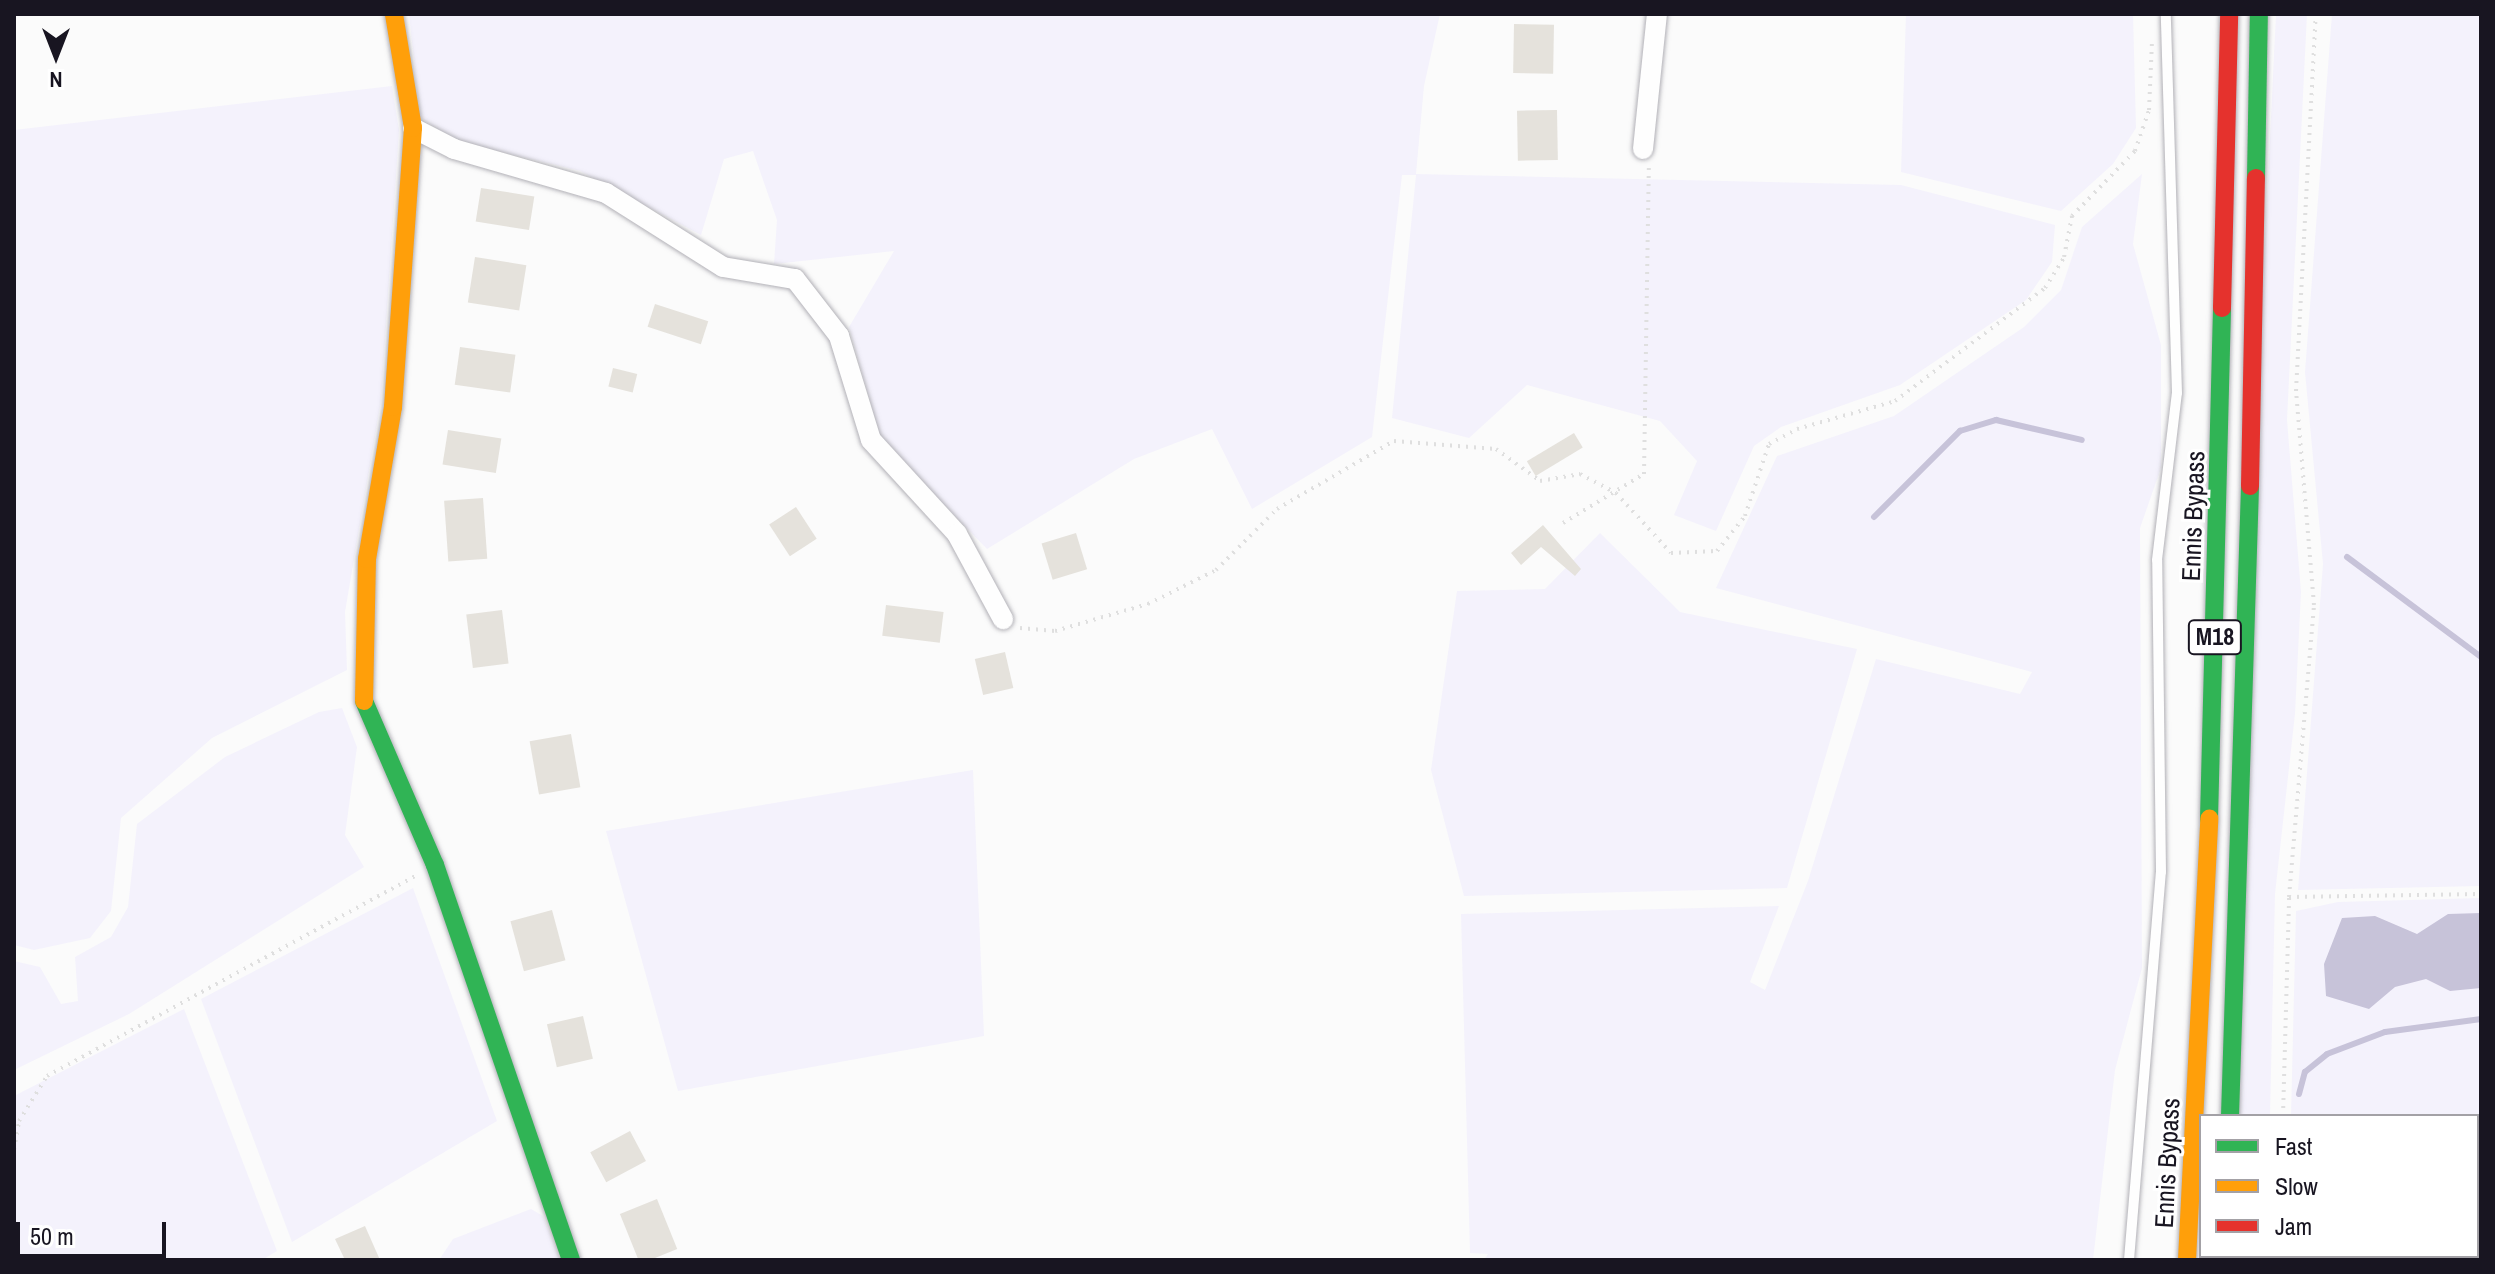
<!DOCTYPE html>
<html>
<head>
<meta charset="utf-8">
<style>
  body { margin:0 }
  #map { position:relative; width:2495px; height:1274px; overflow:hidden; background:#fbfbfb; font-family:"Archivo Narrow",sans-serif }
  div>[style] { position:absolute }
  .green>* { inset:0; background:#f4f2fc }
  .water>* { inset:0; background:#c7c3d9 }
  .stream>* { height:6px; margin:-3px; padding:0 3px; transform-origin:3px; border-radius:3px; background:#c7c3d9 }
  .building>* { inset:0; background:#e5e2dc; transform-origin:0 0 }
  .path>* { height:4px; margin-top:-2px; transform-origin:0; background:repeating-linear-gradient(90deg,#dfdfdf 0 2px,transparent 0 8px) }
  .roads { filter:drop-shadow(0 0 2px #b2b1b7) drop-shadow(0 0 2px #b2b1b7) }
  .lane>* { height:10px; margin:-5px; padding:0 5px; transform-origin:5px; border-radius:5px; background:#fefefe }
  .street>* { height:20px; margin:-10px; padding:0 10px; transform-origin:10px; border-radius:10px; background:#fefefe }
  .fast>* { height:18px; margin:-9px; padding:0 9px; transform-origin:9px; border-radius:9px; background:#30b455 }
  .slow>* { height:18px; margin:-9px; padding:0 9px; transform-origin:9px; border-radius:9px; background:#ff9f0a }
  .jam>* { height:18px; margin:-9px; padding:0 9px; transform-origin:9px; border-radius:9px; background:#e5322d }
  span { translate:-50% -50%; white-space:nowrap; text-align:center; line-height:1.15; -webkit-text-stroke:6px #fff; paint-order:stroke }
  .shield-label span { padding:2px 6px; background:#fff; border:2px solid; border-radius:6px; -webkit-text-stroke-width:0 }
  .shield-label { font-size:24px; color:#181521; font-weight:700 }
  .street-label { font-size:26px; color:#181521 }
  .frame { position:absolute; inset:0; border:16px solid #181521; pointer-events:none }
  .legend { position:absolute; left:2199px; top:1114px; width:280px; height:144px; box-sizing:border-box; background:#fff; border:2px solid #a3a1a6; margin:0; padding:10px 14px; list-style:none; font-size:24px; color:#181521 }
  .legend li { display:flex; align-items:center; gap:16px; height:40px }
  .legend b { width:40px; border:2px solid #a3a1a6 }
  .north { position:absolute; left:16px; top:16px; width:80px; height:80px; -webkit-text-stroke:6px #fff; paint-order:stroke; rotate:180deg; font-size:22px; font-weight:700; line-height:32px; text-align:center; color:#181521 }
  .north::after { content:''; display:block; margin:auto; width:28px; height:36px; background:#181521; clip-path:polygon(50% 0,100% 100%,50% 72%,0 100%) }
  .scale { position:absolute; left:16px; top:1222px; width:150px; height:36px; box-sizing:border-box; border:4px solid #181521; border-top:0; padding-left:10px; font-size:24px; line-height:28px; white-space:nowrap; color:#181521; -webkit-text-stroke:6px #fff; paint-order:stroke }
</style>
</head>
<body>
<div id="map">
  <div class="green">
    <div style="clip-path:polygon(409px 14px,1440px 14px,1424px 86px,1416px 174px,1901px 185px,2055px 225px,2052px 262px,2026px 300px,1900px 385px,1781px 427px,1754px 446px,1716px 531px,1674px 515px,1697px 461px,1660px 421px,1527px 385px,1469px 438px,1392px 418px,1416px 175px,1402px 175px,1372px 437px,1252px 509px,1212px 429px,1134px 459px,987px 549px,881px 440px,849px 327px,894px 251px,774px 264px,777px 220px,753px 151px,724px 159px,701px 235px,580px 171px,453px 140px,420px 117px)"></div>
    <div style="clip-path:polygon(1906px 14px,2133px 14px,2136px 128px,2113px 164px,2061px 211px,1901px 172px)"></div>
    <div style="clip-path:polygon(2276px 14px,2307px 14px,2287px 420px,2301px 592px,2295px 714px,2275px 894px,2270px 1116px,2223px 1116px)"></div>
    <div style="clip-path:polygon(2332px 14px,2481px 14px,2481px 886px,2298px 890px,2323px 564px,2305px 372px)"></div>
    <div style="clip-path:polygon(392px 86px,399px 130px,381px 401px,345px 612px,347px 670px,212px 738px,121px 818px,111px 911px,90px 938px,34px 950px,14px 945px,14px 130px)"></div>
    <div style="clip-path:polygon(2142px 174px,2133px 244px,2161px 345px,2161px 468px,2140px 528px,2142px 968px,2115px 1070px,2093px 1260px,1484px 1260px,1488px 1254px,1470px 1253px,1461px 914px,1779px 906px,1750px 982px,1765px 990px,1808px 881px,1876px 659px,2020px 694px,2032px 672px,1716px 588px,1777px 456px,1894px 416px,2024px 327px,2061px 290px,2082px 227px)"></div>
    <div style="clip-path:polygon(1600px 533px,1680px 612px,1857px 649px,1787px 888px,1464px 896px,1431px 770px,1457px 591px,1545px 589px)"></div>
    <div style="clip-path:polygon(342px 708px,357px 747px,345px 835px,364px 867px,129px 1014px,14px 1070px,14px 961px,40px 967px,61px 1004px,78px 1001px,75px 957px,111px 937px,128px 907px,137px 824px,225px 757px,319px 712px)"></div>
    <div style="clip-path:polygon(973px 770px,984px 1036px,678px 1091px,606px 831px)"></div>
    <div style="clip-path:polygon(413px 888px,497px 1121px,292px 1242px,201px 999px)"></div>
    <div style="clip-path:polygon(2481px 898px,2481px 1260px,2287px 1260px,2477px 1256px,2477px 1116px,2291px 1116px,2296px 911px,2338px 902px)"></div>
    <div style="clip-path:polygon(184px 1009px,277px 1251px,262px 1260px,14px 1260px,14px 1096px)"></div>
    <div style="clip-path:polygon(531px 1209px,543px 1216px,560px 1260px,439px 1260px,453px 1239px)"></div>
  </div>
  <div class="water">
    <div style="clip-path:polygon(2481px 913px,2481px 988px,2450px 991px,2426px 979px,2395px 987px,2369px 1009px,2326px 996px,2324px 964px,2342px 918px,2375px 916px,2417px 934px,2448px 914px)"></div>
  </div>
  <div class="stream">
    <div style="left:1874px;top:517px;width:122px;rotate:-45deg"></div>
    <div style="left:1960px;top:431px;width:38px;rotate:-17deg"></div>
    <div style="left:1996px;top:420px;width:88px;rotate:13.1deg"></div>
    <div style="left:2347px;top:557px;width:167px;rotate:36.7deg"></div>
    <div style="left:2299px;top:1094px;width:23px;rotate:-75deg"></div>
    <div style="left:2305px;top:1072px;width:28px;rotate:-39deg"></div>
    <div style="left:2327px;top:1054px;width:62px;rotate:-20.8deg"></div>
    <div style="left:2385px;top:1032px;width:97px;rotate:-7.7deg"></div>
  </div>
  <div class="building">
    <div style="left:1514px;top:24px;width:40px;height:49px;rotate:1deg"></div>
    <div style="left:1557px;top:110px;width:50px;height:40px;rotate:89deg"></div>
    <div style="left:481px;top:188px;width:54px;height:34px;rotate:9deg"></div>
    <div style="left:475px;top:257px;width:52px;height:46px;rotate:9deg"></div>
    <div style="left:655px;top:304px;width:56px;height:24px;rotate:18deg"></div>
    <div style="left:460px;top:347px;width:56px;height:38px;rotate:8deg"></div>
    <div style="left:613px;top:368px;width:25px;height:19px;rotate:14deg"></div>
    <div style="left:448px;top:430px;width:54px;height:35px;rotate:9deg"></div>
    <div style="left:1574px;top:433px;width:17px;height:55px;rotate:59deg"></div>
    <div style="left:483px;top:498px;width:61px;height:39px;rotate:86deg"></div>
    <div style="left:796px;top:507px;width:38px;height:32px;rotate:57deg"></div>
    <div style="clip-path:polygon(1543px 525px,1581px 569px,1575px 576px,1541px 547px,1521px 565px,1511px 553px)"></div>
    <div style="left:1076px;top:533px;width:38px;height:36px;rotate:73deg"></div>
    <div style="left:886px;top:605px;width:58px;height:31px;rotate:7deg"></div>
    <div style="left:502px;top:610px;width:54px;height:36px;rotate:83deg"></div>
    <div style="left:1005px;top:652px;width:37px;height:31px;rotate:77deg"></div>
    <div style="left:571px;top:734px;width:54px;height:42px;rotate:80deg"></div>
    <div style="left:552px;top:910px;width:52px;height:43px;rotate:75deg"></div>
    <div style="left:583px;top:1016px;width:44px;height:37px;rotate:77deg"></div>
    <div style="left:630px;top:1131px;width:34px;height:45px;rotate:62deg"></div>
    <div style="left:657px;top:1199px;width:54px;height:40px;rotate:68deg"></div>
    <div style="clip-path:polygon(365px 1226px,380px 1260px,345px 1260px,335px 1239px)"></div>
  </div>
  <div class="path">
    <div style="left:1563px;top:523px;width:95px;rotate:-31.2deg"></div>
    <div style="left:1644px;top:474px;width:306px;rotate:-89.1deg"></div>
    <div style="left:1020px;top:628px;width:35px;rotate:5deg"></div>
    <div style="left:1055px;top:631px;width:97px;rotate:-16.2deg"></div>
    <div style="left:1148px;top:604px;width:76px;rotate:-26.6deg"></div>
    <div style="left:1216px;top:570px;width:86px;rotate:-45deg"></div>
    <div style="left:1277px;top:509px;width:135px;rotate:-30.2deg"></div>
    <div style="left:1394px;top:441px;width:102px;rotate:4.5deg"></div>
    <div style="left:1496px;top:449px;width:54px;rotate:36deg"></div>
    <div style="left:1540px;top:481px;width:41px;rotate:-9.9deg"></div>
    <div style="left:1580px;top:474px;width:41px;rotate:27.8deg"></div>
    <div style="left:1616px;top:493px;width:81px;rotate:47.5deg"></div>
    <div style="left:1671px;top:553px;width:46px;rotate:-2.5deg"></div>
    <div style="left:1717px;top:551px;width:45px;rotate:-51.3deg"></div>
    <div style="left:1745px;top:516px;width:76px;rotate:-71.6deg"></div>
    <div style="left:1769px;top:444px;width:32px;rotate:-28deg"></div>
    <div style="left:1797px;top:429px;width:102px;rotate:-15.9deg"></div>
    <div style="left:1895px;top:401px;width:188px;rotate:-37deg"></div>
    <div style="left:2045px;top:288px;width:36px;rotate:-58deg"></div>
    <div style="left:2064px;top:257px;width:42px;rotate:-79deg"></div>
    <div style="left:2072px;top:216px;width:91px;rotate:-45.9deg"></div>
    <div style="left:2135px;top:151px;width:43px;rotate:-71.1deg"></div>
    <div style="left:2149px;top:110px;width:69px;rotate:-87.5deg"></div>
    <div style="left:2289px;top:897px;width:192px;rotate:-0.9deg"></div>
    <div style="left:2283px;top:1116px;width:219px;rotate:-88.4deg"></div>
    <div style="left:2289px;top:897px;width:293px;rotate:-85.1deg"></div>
    <div style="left:2314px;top:605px;width:215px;rotate:-94.8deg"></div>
    <div style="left:2296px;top:391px;width:378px;rotate:-87deg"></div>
    <div style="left:14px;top:1150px;width:29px;rotate:-80deg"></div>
    <div style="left:19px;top:1121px;width:53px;rotate:-58.1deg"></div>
    <div style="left:47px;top:1076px;width:420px;rotate:-28.5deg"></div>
    <div style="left:2278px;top:1260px;width:4px;rotate:-90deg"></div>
  </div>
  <div class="roads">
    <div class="lane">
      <div style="left:2129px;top:1260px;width:389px;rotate:-85.3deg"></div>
      <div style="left:2161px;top:872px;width:312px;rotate:-90.7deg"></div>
      <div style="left:2157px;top:560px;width:168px;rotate:-83.2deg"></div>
      <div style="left:2177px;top:393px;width:379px;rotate:-91.7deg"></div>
    </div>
    <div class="street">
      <div style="left:413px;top:128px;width:46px;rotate:27.1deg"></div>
      <div style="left:454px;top:149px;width:158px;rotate:16.1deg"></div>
      <div style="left:606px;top:193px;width:138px;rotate:32.3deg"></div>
      <div style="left:723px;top:267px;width:73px;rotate:9.5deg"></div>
      <div style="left:795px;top:279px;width:72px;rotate:52.3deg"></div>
      <div style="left:839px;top:336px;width:109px;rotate:72.9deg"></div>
      <div style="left:871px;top:440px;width:127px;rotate:47.5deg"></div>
      <div style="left:957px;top:534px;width:97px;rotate:61.6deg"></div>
      <div style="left:1643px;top:149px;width:136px;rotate:-84.1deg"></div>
    </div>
    <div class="fast">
      <div style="left:2256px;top:178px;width:164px;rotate:-89deg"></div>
      <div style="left:364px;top:701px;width:179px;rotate:66.6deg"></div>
      <div style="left:435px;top:865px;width:418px;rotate:71deg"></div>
      <div style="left:2209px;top:819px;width:511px;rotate:-88.54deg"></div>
      <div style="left:2230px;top:1116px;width:630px;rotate:-88.18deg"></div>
      <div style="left:2222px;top:1256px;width:4px;rotate:90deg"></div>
    </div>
    <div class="slow">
      <div style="left:364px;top:701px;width:142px;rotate:-88.8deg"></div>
      <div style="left:367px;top:559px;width:154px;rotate:-80.3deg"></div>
      <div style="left:393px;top:407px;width:280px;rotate:-85.9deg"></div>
      <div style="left:413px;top:128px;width:116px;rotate:-99.5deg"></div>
      <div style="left:2187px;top:1260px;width:442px;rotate:-87.1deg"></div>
    </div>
    <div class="jam">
      <div style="left:2222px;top:308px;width:294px;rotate:-88.6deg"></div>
      <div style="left:2250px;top:486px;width:308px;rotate:-88.9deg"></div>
    </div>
  </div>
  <div class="shield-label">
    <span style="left:2215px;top:637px">M18</span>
  </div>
  <div class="street-label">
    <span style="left:2193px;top:516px;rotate:-88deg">Ennis Bypass</span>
    <span style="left:2167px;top:1163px;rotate:-87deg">Ennis Bypass</span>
  </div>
  <div class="frame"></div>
  <ul class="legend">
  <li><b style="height:10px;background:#30b455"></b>Fast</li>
  <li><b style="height:10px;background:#ff9f0a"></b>Slow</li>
  <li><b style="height:10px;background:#e5322d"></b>Jam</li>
  </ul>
  <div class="north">N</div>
  <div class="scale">50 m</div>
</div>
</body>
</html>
